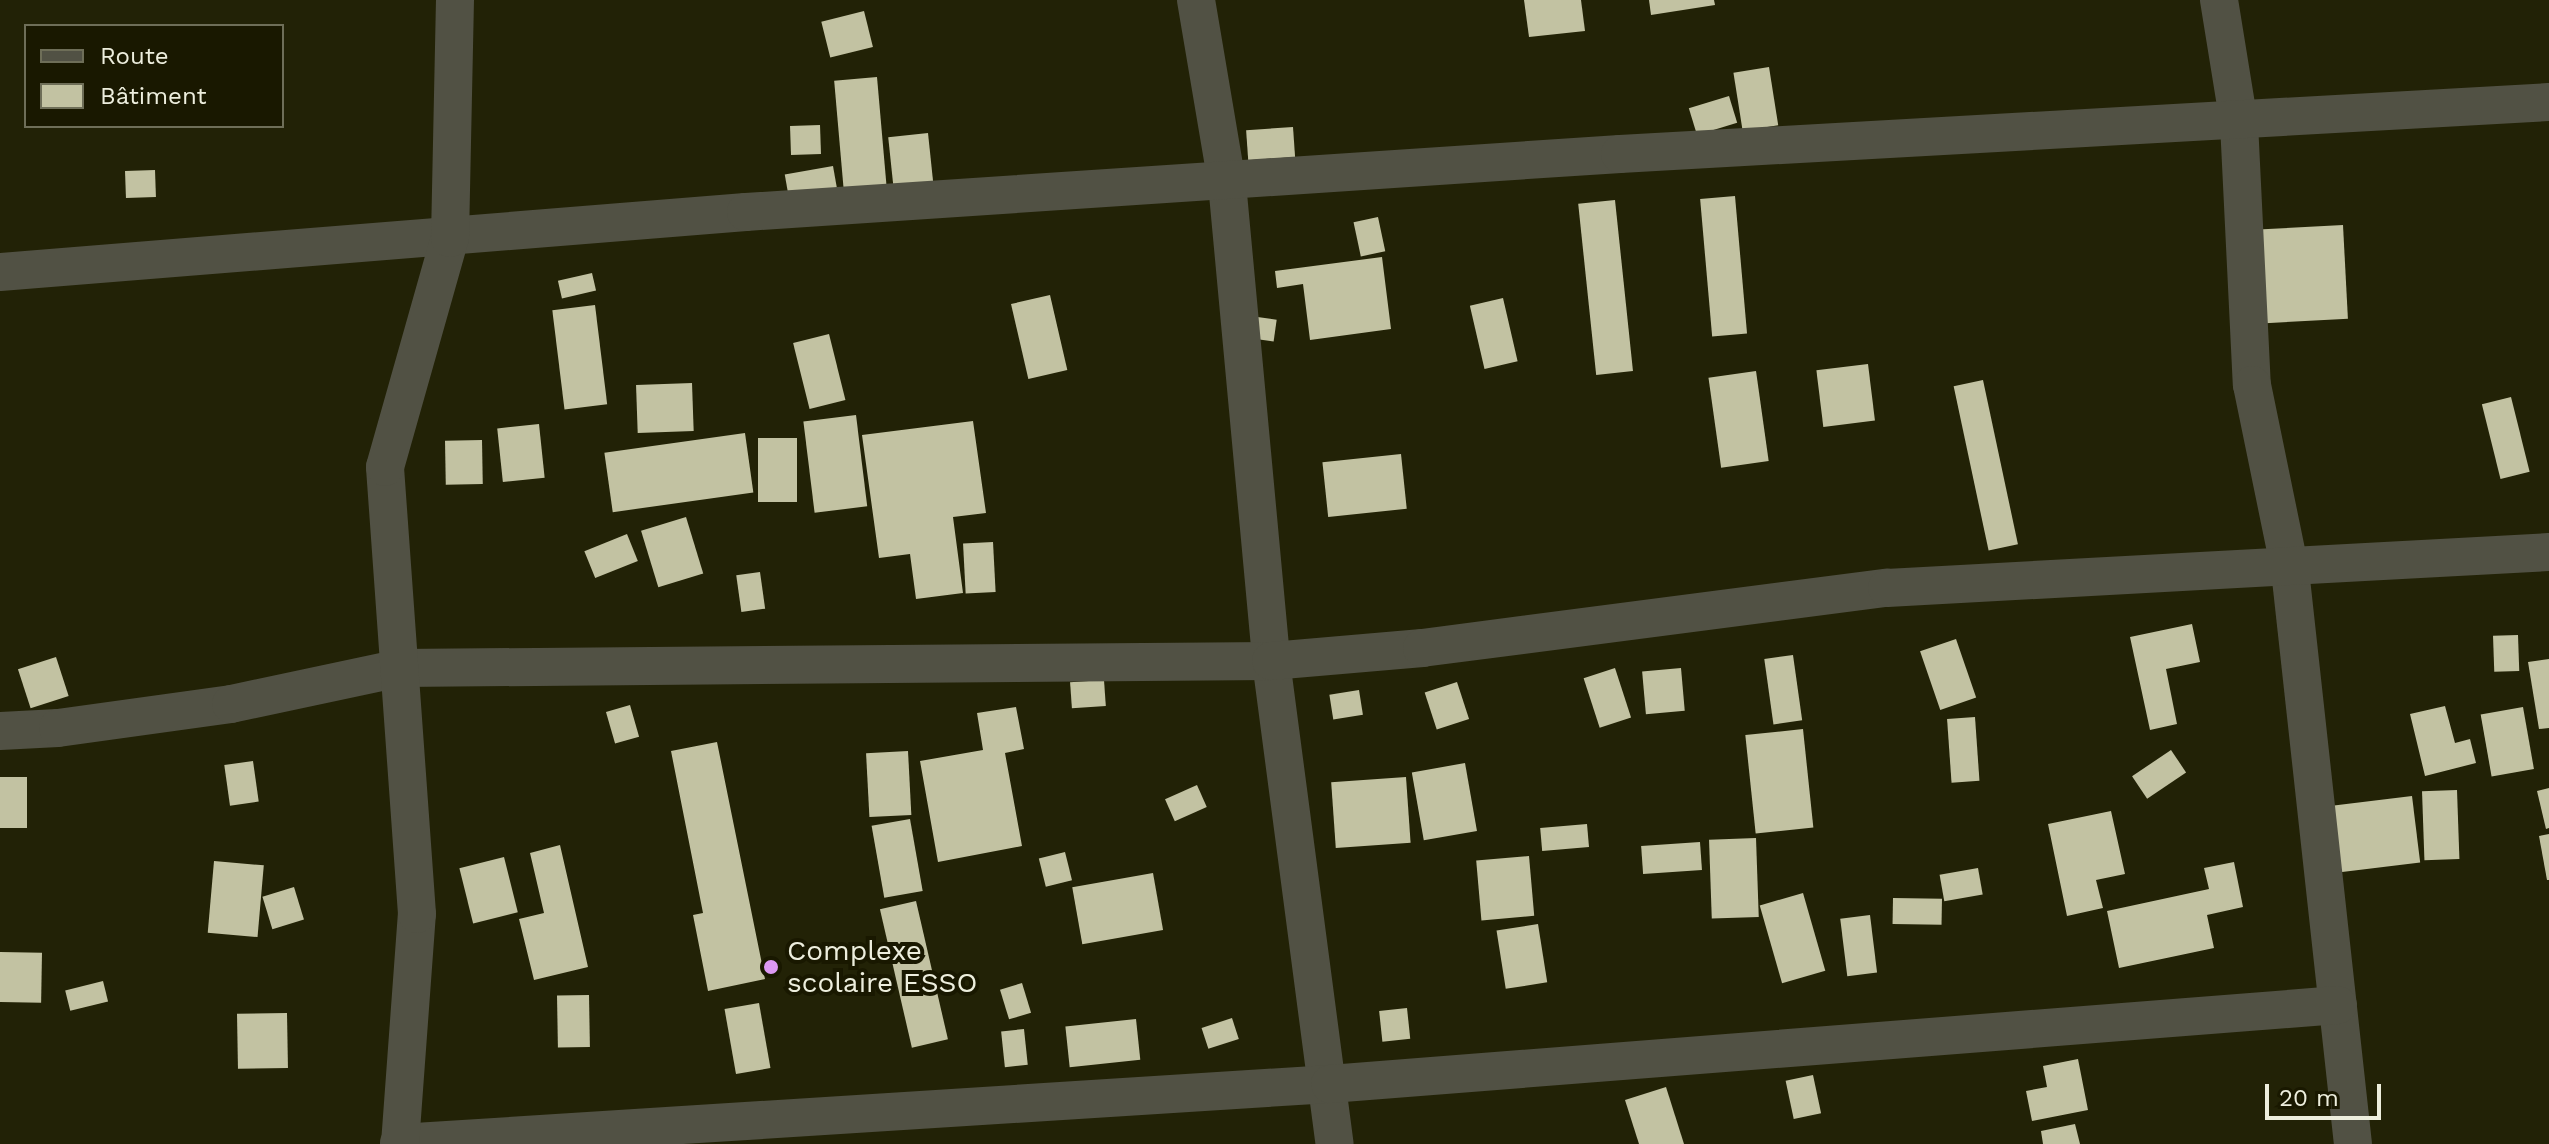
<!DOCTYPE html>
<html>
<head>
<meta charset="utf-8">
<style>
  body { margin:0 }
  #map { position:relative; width:2549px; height:1144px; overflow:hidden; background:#222206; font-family:"Work Sans",sans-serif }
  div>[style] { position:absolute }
  .building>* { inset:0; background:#c2c2a2; transform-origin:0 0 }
  .street>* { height:38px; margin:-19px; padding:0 19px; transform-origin:19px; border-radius:19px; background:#515144 }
  .dots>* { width:22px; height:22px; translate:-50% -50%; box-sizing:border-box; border:4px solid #191800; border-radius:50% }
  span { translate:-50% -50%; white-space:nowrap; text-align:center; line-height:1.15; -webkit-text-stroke:8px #191800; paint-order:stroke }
  .poi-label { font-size:28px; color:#edeedd }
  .left { translate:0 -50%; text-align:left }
  .legend { position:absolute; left:24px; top:24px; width:260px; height:104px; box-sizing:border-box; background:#191800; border:2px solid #6e6e58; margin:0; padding:10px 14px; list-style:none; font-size:24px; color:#edeedd }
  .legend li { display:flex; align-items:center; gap:16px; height:40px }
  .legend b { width:40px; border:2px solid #6e6e58 }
  .scale { position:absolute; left:2265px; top:1084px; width:116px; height:36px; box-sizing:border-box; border:4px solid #edeedd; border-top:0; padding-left:10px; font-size:24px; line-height:28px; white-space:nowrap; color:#edeedd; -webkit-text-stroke:6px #191800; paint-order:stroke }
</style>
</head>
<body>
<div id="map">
  <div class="building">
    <div style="clip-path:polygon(1524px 0,1581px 0,1585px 31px,1529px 37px)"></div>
    <div style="clip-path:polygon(1649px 0,1714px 0,1715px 5px,1651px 15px)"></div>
    <div style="left:864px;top:11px;width:37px;height:44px;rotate:76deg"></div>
    <div style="left:1769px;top:67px;width:59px;height:36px;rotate:81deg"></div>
    <div style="left:877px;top:77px;width:110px;height:43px;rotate:85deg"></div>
    <div style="left:1729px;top:96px;width:28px;height:42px;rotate:73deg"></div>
    <div style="left:820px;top:125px;width:29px;height:30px;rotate:88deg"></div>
    <div style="left:1293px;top:127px;width:30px;height:47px;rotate:86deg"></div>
    <div style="left:928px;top:133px;width:50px;height:40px;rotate:84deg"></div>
    <div style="left:833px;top:166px;width:27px;height:49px;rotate:80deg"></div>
    <div style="left:155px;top:170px;width:27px;height:30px;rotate:88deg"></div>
    <div style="left:1735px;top:196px;width:138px;height:35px;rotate:85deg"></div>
    <div style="left:1615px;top:200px;width:172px;height:37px;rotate:84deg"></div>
    <div style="left:1378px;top:217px;width:35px;height:25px;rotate:78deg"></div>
    <div style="left:2343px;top:225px;width:94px;height:115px;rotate:87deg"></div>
    <div style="clip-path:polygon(1382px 257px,1391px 329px,1310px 340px,1303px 284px,1277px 288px,1275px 271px)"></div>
    <div style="left:592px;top:273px;width:18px;height:35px;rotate:77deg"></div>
    <div style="left:1050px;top:295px;width:77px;height:40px;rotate:77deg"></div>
    <div style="left:1503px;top:298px;width:65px;height:34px;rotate:77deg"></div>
    <div style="left:595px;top:305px;width:100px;height:43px;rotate:83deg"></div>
    <div style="left:1243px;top:315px;width:34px;height:22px;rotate:8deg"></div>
    <div style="left:829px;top:334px;width:68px;height:37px;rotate:76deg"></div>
    <div style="left:1868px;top:364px;width:57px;height:52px;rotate:83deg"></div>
    <div style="left:1756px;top:371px;width:91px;height:48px;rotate:82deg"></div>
    <div style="left:1983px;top:380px;width:168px;height:30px;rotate:78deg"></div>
    <div style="left:692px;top:383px;width:48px;height:56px;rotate:88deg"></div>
    <div style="left:2511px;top:397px;width:77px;height:30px;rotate:76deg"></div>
    <div style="left:856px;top:415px;width:92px;height:53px;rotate:83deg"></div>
    <div style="clip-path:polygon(973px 421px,986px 513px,953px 517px,963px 593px,916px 599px,910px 554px,879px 558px,862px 435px)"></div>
    <div style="left:539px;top:424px;width:54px;height:42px;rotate:84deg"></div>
    <div style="left:745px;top:433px;width:60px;height:142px;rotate:82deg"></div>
    <div style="left:758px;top:438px;width:39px;height:64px"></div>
    <div style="left:482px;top:440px;width:44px;height:37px;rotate:89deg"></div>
    <div style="left:1401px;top:454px;width:55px;height:79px;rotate:84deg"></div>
    <div style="left:686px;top:517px;width:59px;height:47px;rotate:73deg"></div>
    <div style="left:627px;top:534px;width:29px;height:46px;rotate:68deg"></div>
    <div style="left:993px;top:542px;width:50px;height:30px;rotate:87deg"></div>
    <div style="left:760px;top:572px;width:37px;height:24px;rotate:82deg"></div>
    <div style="clip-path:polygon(2192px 624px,2200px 662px,2166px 669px,2177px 724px,2150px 730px,2130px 637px)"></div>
    <div style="left:2518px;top:635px;width:36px;height:25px;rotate:88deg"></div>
    <div style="left:1956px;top:639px;width:62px;height:38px;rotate:71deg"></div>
    <div style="left:1793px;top:655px;width:66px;height:29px;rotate:82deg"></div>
    <div style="left:56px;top:657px;width:41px;height:40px;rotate:72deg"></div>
    <div style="clip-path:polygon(2549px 659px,2549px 728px,2539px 729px,2528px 662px)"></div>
    <div style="left:1615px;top:668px;width:52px;height:33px;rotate:72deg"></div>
    <div style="left:1681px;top:668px;width:43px;height:39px;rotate:85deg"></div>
    <div style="left:1104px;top:680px;width:26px;height:34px;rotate:86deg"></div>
    <div style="left:1457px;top:682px;width:39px;height:34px;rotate:72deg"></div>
    <div style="left:1359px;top:690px;width:25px;height:30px;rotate:81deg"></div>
    <div style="left:630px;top:705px;width:33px;height:25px;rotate:74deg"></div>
    <div style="clip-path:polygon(2445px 706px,2455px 743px,2470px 739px,2476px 763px,2425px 776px,2410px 714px)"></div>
    <div style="clip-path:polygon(1016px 707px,1024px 749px,1005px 753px,1022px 846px,938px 862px,920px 761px,983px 750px,977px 713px)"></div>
    <div style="left:2523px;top:707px;width:63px;height:43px;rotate:80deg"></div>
    <div style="left:1975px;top:717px;width:64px;height:28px;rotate:86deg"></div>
    <div style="left:1803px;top:729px;width:99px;height:58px;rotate:84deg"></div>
    <div style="clip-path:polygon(717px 742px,765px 979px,708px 991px,693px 915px,703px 913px,671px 751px)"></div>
    <div style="left:2171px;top:750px;width:27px;height:47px;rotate:56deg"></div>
    <div style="left:908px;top:751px;width:64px;height:42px;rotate:87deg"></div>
    <div style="left:253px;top:761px;width:41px;height:29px;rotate:82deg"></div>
    <div style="left:1465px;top:763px;width:69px;height:54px;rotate:80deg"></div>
    <div style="left:0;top:777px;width:27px;height:51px"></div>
    <div style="left:1406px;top:777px;width:66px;height:75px;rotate:86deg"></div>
    <div style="left:1197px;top:785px;width:24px;height:35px;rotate:66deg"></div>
    <div style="clip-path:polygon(2549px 788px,2549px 828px,2546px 829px,2537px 791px)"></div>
    <div style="left:2457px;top:790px;width:69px;height:35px;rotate:88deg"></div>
    <div style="left:2412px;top:796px;width:67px;height:91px;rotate:83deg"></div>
    <div style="clip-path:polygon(2111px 811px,2125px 874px,2096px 880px,2103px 908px,2067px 916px,2048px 824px)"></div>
    <div style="left:910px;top:819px;width:73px;height:39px;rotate:80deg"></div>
    <div style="left:1587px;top:824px;width:23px;height:47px;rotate:85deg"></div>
    <div style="clip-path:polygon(2549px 834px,2549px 880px,2547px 880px,2539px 836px)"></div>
    <div style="left:1756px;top:838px;width:79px;height:47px;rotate:88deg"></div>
    <div style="left:1700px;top:842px;width:28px;height:59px;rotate:86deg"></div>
    <div style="clip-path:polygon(560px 845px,588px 967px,534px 980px,519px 919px,544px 913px,530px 853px)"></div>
    <div style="left:1065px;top:852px;width:29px;height:27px;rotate:76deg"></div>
    <div style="left:1529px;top:856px;width:60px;height:53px;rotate:85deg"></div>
    <div style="left:504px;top:857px;width:57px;height:46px;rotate:76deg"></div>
    <div style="left:214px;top:861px;width:50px;height:72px;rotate:5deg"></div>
    <div style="clip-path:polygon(2234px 862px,2243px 907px,2207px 915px,2214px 948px,2119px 968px,2107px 911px,2209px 889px,2204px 868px)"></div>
    <div style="left:1978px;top:868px;width:27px;height:39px;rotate:80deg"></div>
    <div style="left:1153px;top:873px;width:58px;height:82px;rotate:80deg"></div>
    <div style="left:294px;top:887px;width:34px;height:33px;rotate:73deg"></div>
    <div style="left:1803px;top:893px;width:81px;height:45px;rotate:74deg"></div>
    <div style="left:1893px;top:898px;width:49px;height:26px;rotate:1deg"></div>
    <div style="left:916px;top:901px;width:142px;height:37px;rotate:77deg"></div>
    <div style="left:1870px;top:915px;width:58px;height:30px;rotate:83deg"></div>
    <div style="left:1538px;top:924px;width:59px;height:42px;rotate:81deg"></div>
    <div style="left:0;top:952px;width:42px;height:50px;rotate:1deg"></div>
    <div style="left:103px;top:981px;width:21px;height:39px;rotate:76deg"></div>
    <div style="left:1022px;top:983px;width:31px;height:23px;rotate:73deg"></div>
    <div style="left:589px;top:995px;width:52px;height:32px;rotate:89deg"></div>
    <div style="left:759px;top:1003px;width:66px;height:35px;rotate:80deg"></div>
    <div style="left:1407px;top:1008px;width:31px;height:28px;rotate:84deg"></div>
    <div style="left:287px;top:1013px;width:55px;height:50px;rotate:89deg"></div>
    <div style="left:1232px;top:1018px;width:22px;height:32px;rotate:72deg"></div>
    <div style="left:1136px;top:1019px;width:41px;height:71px;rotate:84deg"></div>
    <div style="left:1024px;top:1029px;width:36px;height:23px;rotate:84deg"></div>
    <div style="clip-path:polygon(2078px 1059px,2088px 1110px,2032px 1121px,2026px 1091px,2047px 1087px,2043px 1066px)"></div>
    <div style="left:1813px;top:1075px;width:39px;height:28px;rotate:78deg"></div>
    <div style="clip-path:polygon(1666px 1087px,1684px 1144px,1639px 1144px,1625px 1100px)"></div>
    <div style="clip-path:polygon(2075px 1124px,2080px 1144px,2043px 1144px,2041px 1131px)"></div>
  </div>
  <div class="street">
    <div style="left:1196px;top:0;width:186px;rotate:80.4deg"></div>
    <div style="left:1227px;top:183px;width:480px;rotate:84.7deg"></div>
    <div style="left:1271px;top:661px;width:487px;rotate:82.5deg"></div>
    <div style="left:2219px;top:0;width:125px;rotate:80.8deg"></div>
    <div style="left:2239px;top:123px;width:262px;rotate:87.2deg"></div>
    <div style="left:2252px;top:385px;width:189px;rotate:78.4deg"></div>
    <div style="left:2290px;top:570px;width:577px;rotate:83.74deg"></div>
    <div style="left:0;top:272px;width:748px;rotate:-4.6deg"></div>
    <div style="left:746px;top:212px;width:876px;rotate:-3.8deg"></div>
    <div style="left:1620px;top:154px;width:930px;rotate:-3.2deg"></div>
    <div style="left:0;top:731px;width:58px;rotate:-3deg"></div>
    <div style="left:58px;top:728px;width:175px;rotate:-7.9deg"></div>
    <div style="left:231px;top:704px;width:173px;rotate:-12deg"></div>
    <div style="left:400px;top:668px;width:871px;rotate:-0.46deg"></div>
    <div style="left:1271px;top:661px;width:152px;rotate:-4.9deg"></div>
    <div style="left:1422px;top:648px;width:469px;rotate:-7.4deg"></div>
    <div style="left:1887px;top:588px;width:663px;rotate:-3.11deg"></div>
    <div style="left:399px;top:1143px;width:933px;rotate:-3.63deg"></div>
    <div style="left:1330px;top:1084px;width:1011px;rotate:-4.48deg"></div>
    <div style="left:400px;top:1144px;width:231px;rotate:-85.8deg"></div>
    <div style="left:417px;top:914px;width:448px;rotate:-94.1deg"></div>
    <div style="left:385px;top:467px;width:238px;rotate:-74.2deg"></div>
    <div style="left:450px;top:238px;width:238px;rotate:-88.8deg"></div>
  </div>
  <div class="dots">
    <div style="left:771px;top:967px;background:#dd99f3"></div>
  </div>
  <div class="poi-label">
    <span class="left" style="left:787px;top:967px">Complexe<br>scolaire ESSO</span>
  </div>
  <ul class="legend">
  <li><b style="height:10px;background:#515144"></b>Route</li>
  <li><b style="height:22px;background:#c2c2a2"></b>Bâtiment</li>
  </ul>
  <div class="scale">20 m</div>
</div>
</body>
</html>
